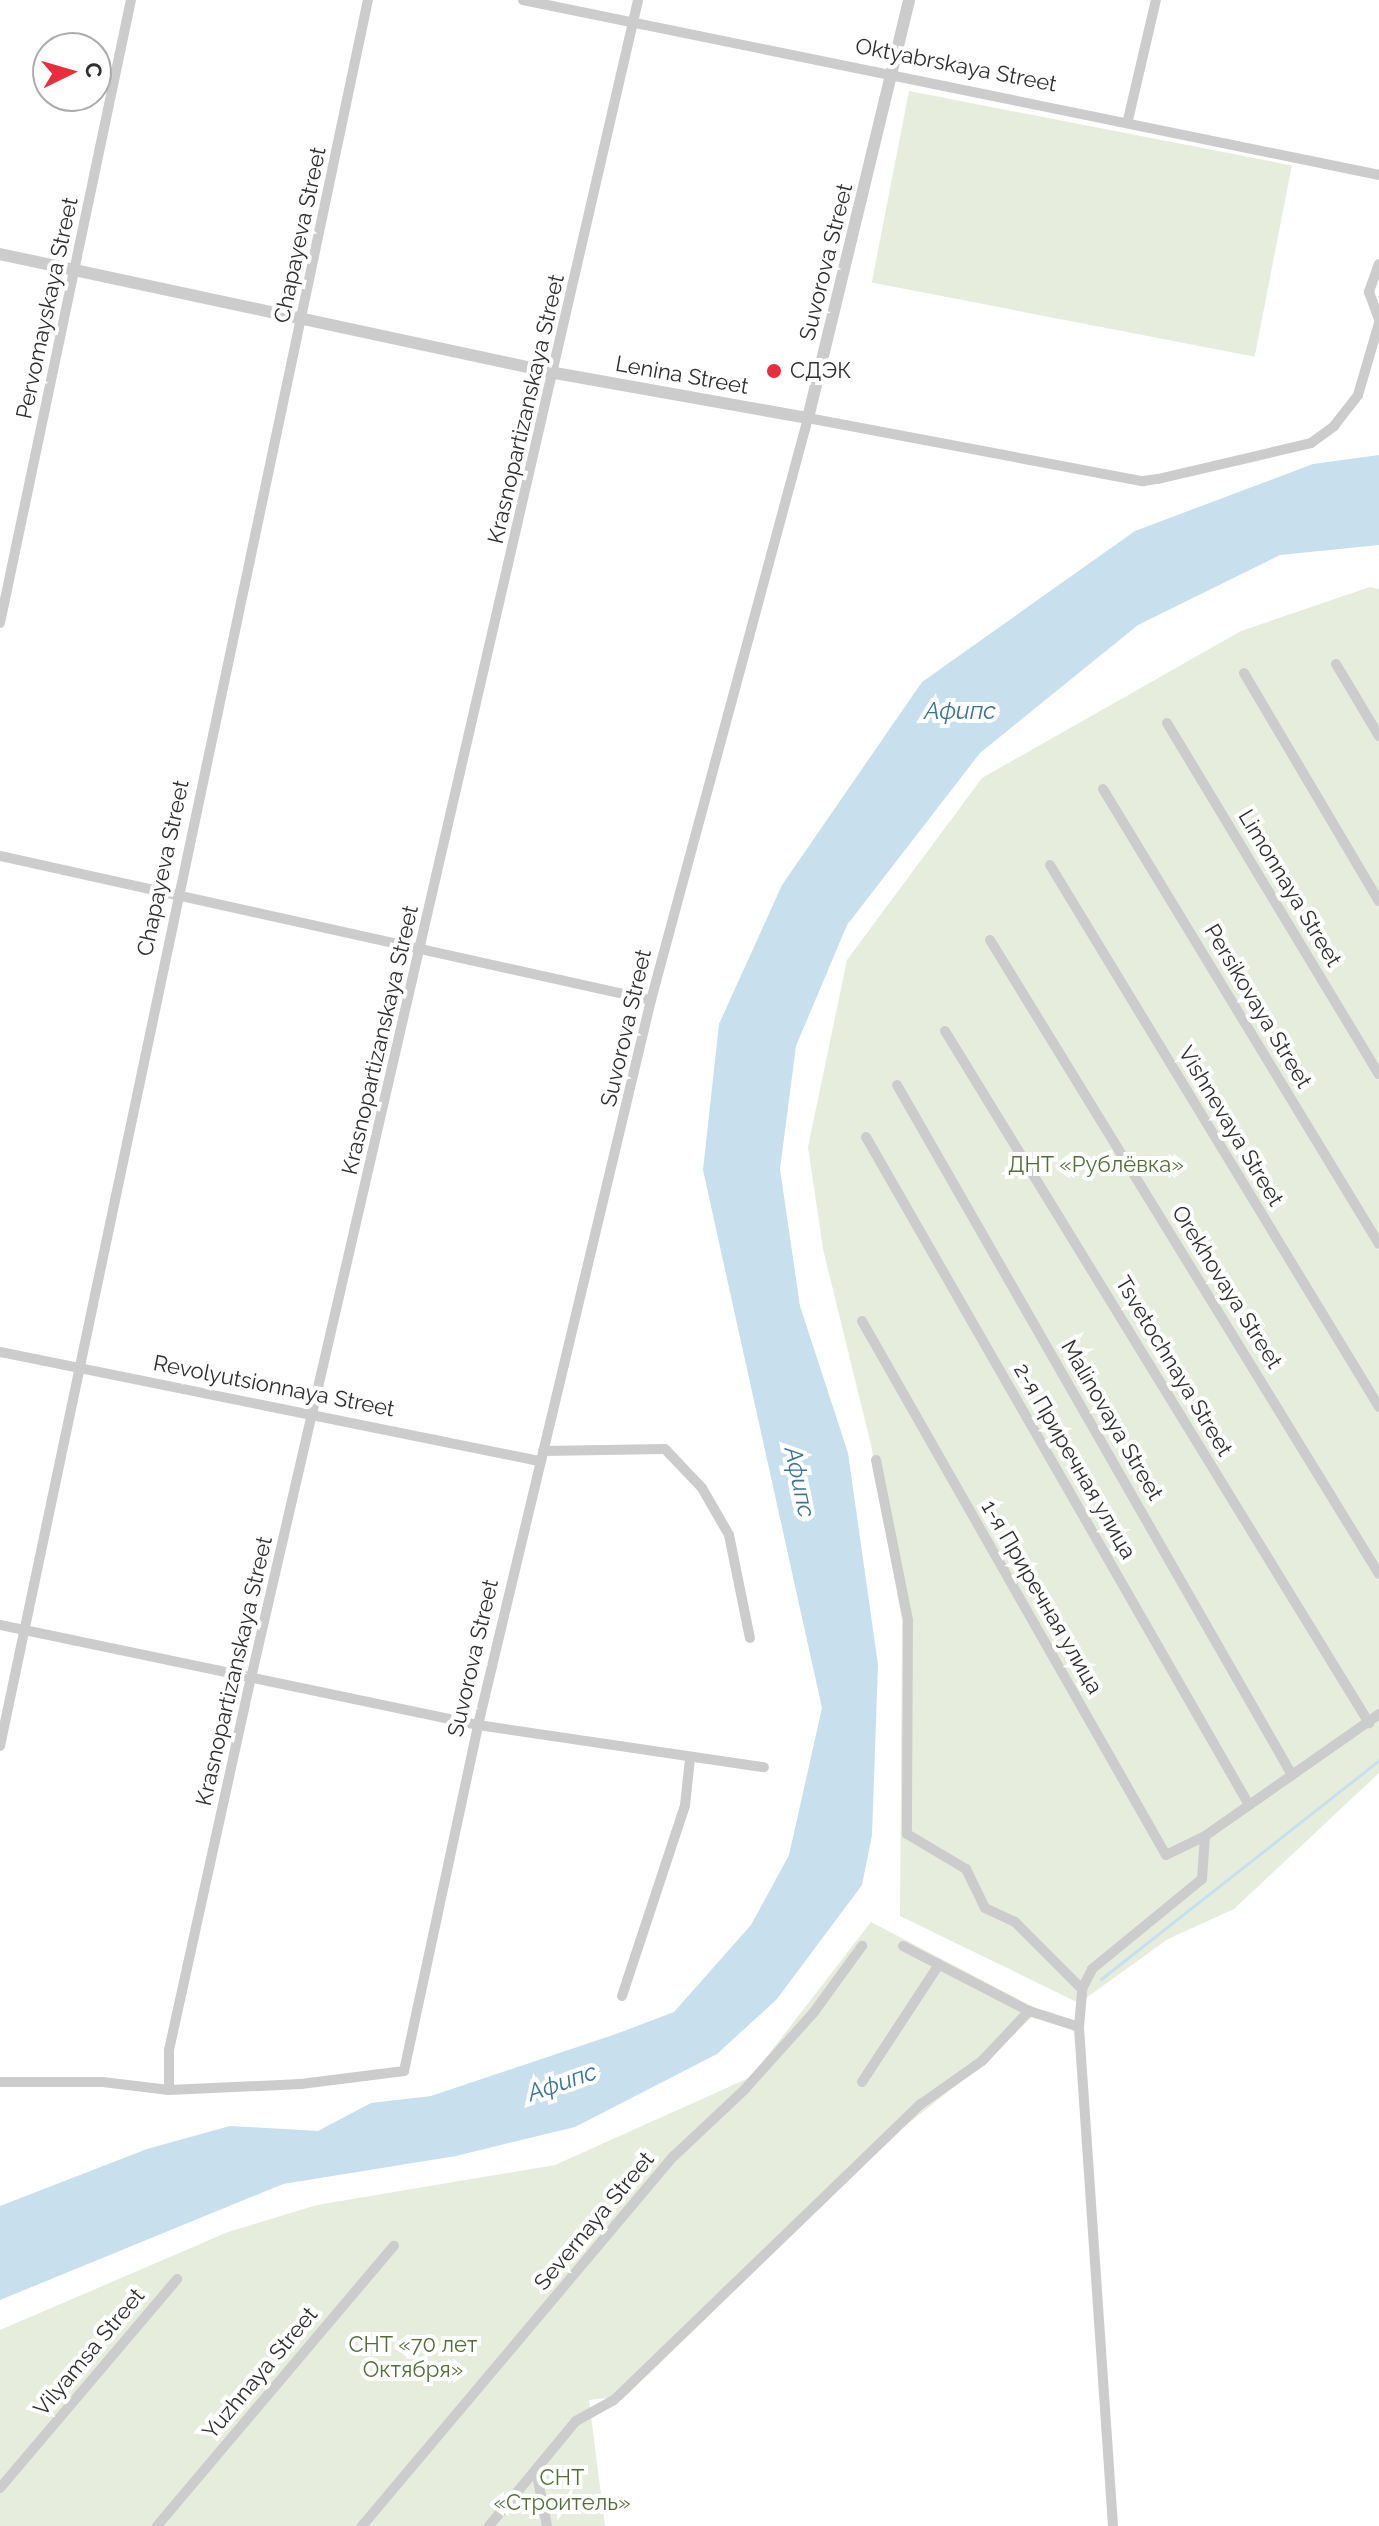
<!DOCTYPE html>
<html>
<head>
<meta charset="utf-8">
<style>
  body { margin:0 }
  #map { position:relative; width:1379px; height:2526px; overflow:hidden; background:#fff; font-family:Raleway,sans-serif }
  div>[style] { position:absolute }
  .green>* { inset:0; background:#e6eddd; transform-origin:0 0 }
  .water>* { inset:0; background:#c8dfed }
  .stream>* { height:3px; margin:-1.5px; padding:0 1.5px; transform-origin:1.5px; border-radius:1.5px; background:#c8dfed }
  .minor>* { height:10px; margin:-5px; padding:0 5px; transform-origin:5px; border-radius:5px; background:#ccc }
  .tertiary>* { height:12px; margin:-6px; padding:0 6px; transform-origin:6px; border-radius:6px; background:#ccc }
  .dots>* { width:22px; height:22px; translate:-50% -50%; box-sizing:border-box; border:4px solid #fff; border-radius:50% }
  span { translate:-50% -50%; white-space:nowrap; text-align:center; line-height:1.15; -webkit-text-stroke:8px #fff; paint-order:stroke }
  .street-label { font-size:22px; color:#2f2f2f }
  .poi-label { font-size:22px; color:#2f2f2f }
  .left { translate:0 -50%; text-align:left }
  .park-label { font-size:22px; color:#536d3b }
  .water-label { font-size:24px; color:#3a7394; font-style:italic }
  .north { position:absolute; left:32px; top:32px; width:80px; height:80px; box-sizing:border-box; background:#fff; border:2px solid #acacac; border-radius:50%; rotate:85deg; font-size:22px; font-weight:700; line-height:32px; text-align:center; color:#2f2f2f }
  .north::after { content:''; display:block; margin:auto; width:28px; height:36px; background:#eb2c3d; clip-path:polygon(50% 0,100% 100%,50% 72%,0 100%) }
</style>
</head>
<body>
<div id="map">
  <div class="green">
    <div style="left:909px;top:91px;width:390px;height:195px;rotate:11deg"></div>
    <div style="clip-path:polygon(1370px 587px,1379px 589px,1379px 1773px,1234px 1909px,1168px 1939px,1079px 2003px,900px 1916px,902px 1621px,871px 1445px,823px 1249px,808px 1147px,847px 960px,982px 778px,1241px 631px)"></div>
    <div style="clip-path:polygon(871px 1922px,1039px 2010px,984px 2063px,904px 2127px,626px 2396px,589px 2400px,605px 2526px,0 2526px,0 2330px,228px 2232px,317px 2205px,555px 2165px,751px 2077px)"></div>
  </div>
  <div class="water">
    <div style="clip-path:polygon(1379px 455px,1379px 545px,1280px 555px,1138px 625px,980px 753px,847px 925px,796px 1046px,780px 1169px,800px 1306px,848px 1453px,878px 1665px,872px 1835px,862px 1885px,777px 1999px,717px 2054px,575px 2127px,456px 2156px,283px 2184px,0 2300px,0 2206px,147px 2149px,230px 2126px,318px 2131px,371px 2103px,431px 2096px,616px 2034px,674px 2012px,751px 1925px,789px 1855px,822px 1708px,703px 1170px,719px 1024px,782px 885px,922px 682px,1135px 531px,1313px 464px)"></div>
  </div>
  <div class="stream">
    <div style="left:1101px;top:1979px;width:354px;rotate:-38.2deg"></div>
  </div>
  <div class="minor">
    <div style="left:523px;top:0;width:874px;rotate:11.55deg"></div>
    <div style="left:1128px;top:120px;width:123px;rotate:-76.9deg"></div>
    <div style="left:1379px;top:264px;width:30px;rotate:110deg"></div>
    <div style="left:1369px;top:292px;width:30px;rotate:70deg"></div>
    <div style="left:0;top:623px;width:637px;rotate:-78.13deg"></div>
    <div style="left:1336px;top:664px;width:84px;rotate:59.2deg"></div>
    <div style="left:1244px;top:673px;width:265px;rotate:59.4deg"></div>
    <div style="left:1167px;top:723px;width:410px;rotate:58.9deg"></div>
    <div style="left:1103px;top:789px;width:532px;rotate:58.76deg"></div>
    <div style="left:0;top:856px;width:667px;rotate:12.47deg"></div>
    <div style="left:1050px;top:865px;width:634px;rotate:58.74deg"></div>
    <div style="left:990px;top:940px;width:744px;rotate:58.47deg"></div>
    <div style="left:945px;top:1031px;width:812px;rotate:58.5deg"></div>
    <div style="left:897px;top:1085px;width:795px;rotate:60.21deg"></div>
    <div style="left:866px;top:1137px;width:770px;rotate:60.17deg"></div>
    <div style="left:862px;top:1321px;width:614px;rotate:60.35deg"></div>
    <div style="left:1166px;top:1855px;width:43px;rotate:-26deg"></div>
    <div style="left:0;top:1352px;width:550px;rotate:11.43deg"></div>
    <div style="left:543px;top:1451px;width:122px;rotate:-0.9deg"></div>
    <div style="left:665px;top:1449px;width:54px;rotate:46.5deg"></div>
    <div style="left:702px;top:1488px;width:54px;rotate:60.1deg"></div>
    <div style="left:729px;top:1535px;width:105px;rotate:78.5deg"></div>
    <div style="left:876px;top:1460px;width:163px;rotate:78.7deg"></div>
    <div style="left:908px;top:1620px;width:214px;rotate:90.3deg"></div>
    <div style="left:907px;top:1834px;width:69px;rotate:30.7deg"></div>
    <div style="left:966px;top:1869px;width:43px;rotate:64deg"></div>
    <div style="left:985px;top:1908px;width:33px;rotate:25deg"></div>
    <div style="left:1015px;top:1922px;width:95px;rotate:45deg"></div>
    <div style="left:0;top:1625px;width:488px;rotate:11.8deg"></div>
    <div style="left:478px;top:1725px;width:289px;rotate:8.4deg"></div>
    <div style="left:0;top:1746px;width:1784px;rotate:-78.1deg"></div>
    <div style="left:903px;top:1946px;width:142px;rotate:27.3deg"></div>
    <div style="left:1029px;top:2011px;width:52px;rotate:17.7deg"></div>
    <div style="left:622px;top:1996px;width:201px;rotate:-71.7deg"></div>
    <div style="left:685px;top:1805px;width:46px;rotate:-83.8deg"></div>
    <div style="left:0;top:2082px;width:103px"></div>
    <div style="left:103px;top:2082px;width:66px;rotate:6.9deg"></div>
    <div style="left:169px;top:2090px;width:132px;rotate:-2.6deg"></div>
    <div style="left:301px;top:2084px;width:104px;rotate:-7.2deg"></div>
    <div style="left:404px;top:2071px;width:354px;rotate:-77.9deg"></div>
    <div style="left:478px;top:1725px;width:745px;rotate:-76.58deg"></div>
    <div style="left:651px;top:1000px;width:603px;rotate:-74.9deg"></div>
    <div style="left:808px;top:418px;width:341px;rotate:10.7deg"></div>
    <div style="left:1143px;top:481px;width:15px;rotate:-8deg"></div>
    <div style="left:1158px;top:479px;width:157px;rotate:-13.2deg"></div>
    <div style="left:1311px;top:443px;width:29px;rotate:-36deg"></div>
    <div style="left:1334px;top:426px;width:39px;rotate:-52deg"></div>
    <div style="left:1358px;top:395px;width:75px;rotate:-73.7deg"></div>
    <div style="left:862px;top:2082px;width:139px;rotate:-56.8deg"></div>
    <div style="left:169px;top:2090px;width:40px;rotate:-90deg"></div>
    <div style="left:169px;top:2050px;width:381px;rotate:-77.6deg"></div>
    <div style="left:251px;top:1678px;width:1722px;rotate:-77.01deg"></div>
    <div style="left:536px;top:2470px;width:57px;rotate:78.9deg"></div>
    <div style="left:0;top:2488px;width:274px;rotate:-49.7deg"></div>
    <div style="left:157px;top:2526px;width:367px;rotate:-49.8deg"></div>
    <div style="left:362px;top:2526px;width:484px;rotate:-49.9deg"></div>
    <div style="left:674px;top:2156px;width:98px;rotate:-43.3deg"></div>
    <div style="left:745px;top:2089px;width:103px;rotate:-48.1deg"></div>
    <div style="left:814px;top:2012px;width:82px;rotate:-54deg"></div>
    <div style="left:489px;top:2526px;width:136px;rotate:-50.4deg"></div>
    <div style="left:576px;top:2421px;width:43px;rotate:-28.9deg"></div>
    <div style="left:614px;top:2400px;width:426px;rotate:-44deg"></div>
    <div style="left:921px;top:2104px;width:75px;rotate:-35.2deg"></div>
    <div style="left:982px;top:2061px;width:69px;rotate:-46.8deg"></div>
    <div style="left:1113px;top:2526px;width:500px;rotate:-93.9deg"></div>
    <div style="left:1079px;top:2027px;width:38px;rotate:-85deg"></div>
    <div style="left:1082px;top:1989px;width:22px;rotate:-63deg"></div>
    <div style="left:1092px;top:1969px;width:142px;rotate:-39.3deg"></div>
    <div style="left:1202px;top:1879px;width:43px;rotate:-86deg"></div>
    <div style="left:1205px;top:1836px;width:213px;rotate:-35deg"></div>
  </div>
  <div class="tertiary">
    <div style="left:0;top:254px;width:568px;rotate:12.1deg"></div>
    <div style="left:555px;top:373px;width:257px;rotate:10.1deg"></div>
    <div style="left:808px;top:418px;width:430px;rotate:-76.4deg"></div>
  </div>
  <div class="dots">
    <div style="left:774px;top:371px;background:#eb2c3d"></div>
  </div>
  <div class="street-label">
    <span style="left:956px;top:65px;rotate:11deg">Oktyabrskaya Street</span>
    <span style="left:300px;top:235px;rotate:-78deg">Chapayeva Street</span>
    <span style="left:826px;top:262px;rotate:-76deg">Suvorova Street</span>
    <span style="left:47px;top:308px;rotate:-78deg">Pervomayskaya Street</span>
    <span style="left:682px;top:375px;rotate:10deg">Lenina Street</span>
    <span style="left:526px;top:409px;rotate:-77deg">Krasnopartizanskaya Street</span>
    <span style="left:163px;top:868px;rotate:-78deg">Chapayeva Street</span>
    <span style="left:1290px;top:888px;rotate:59deg">Limonnaya Street</span>
    <span style="left:1258px;top:1006px;rotate:59deg">Persikovaya Street</span>
    <span style="left:626px;top:1028px;rotate:-77deg">Suvorova Street</span>
    <span style="left:380px;top:1040px;rotate:-77deg">Krasnopartizanskaya Street</span>
    <span style="left:1231px;top:1126px;rotate:59deg">Vishnevaya Street</span>
    <span style="left:1227px;top:1287px;rotate:58deg">Orekhovaya Street</span>
    <span style="left:1174px;top:1366px;rotate:59deg">Tsvetochnaya Street</span>
    <span style="left:274px;top:1386px;rotate:11deg">Revolyutsionnaya Street</span>
    <span style="left:1112px;top:1420px;rotate:60deg">Malinovaya Street</span>
    <span style="left:1075px;top:1461px;rotate:60deg">2-я Приречная улица</span>
    <span style="left:1042px;top:1597px;rotate:60deg">1-я Приречная улица</span>
    <span style="left:473px;top:1658px;rotate:-77deg">Suvorova Street</span>
    <span style="left:234px;top:1671px;rotate:-77deg">Krasnopartizanskaya Street</span>
    <span style="left:594px;top:2221px;rotate:-50deg">Severnaya Street</span>
    <span style="left:89px;top:2352px;rotate:-50deg">Vilyamsa Street</span>
    <span style="left:260px;top:2373px;rotate:-50deg">Yuzhnaya Street</span>
  </div>
  <div class="poi-label">
    <span class="left" style="left:790px;top:371px">СДЭК</span>
  </div>
  <div class="park-label">
    <span style="left:1096px;top:1165px">ДНТ «Рублёвка»</span>
    <span style="left:413px;top:2357px">СНТ «70 лет<br>Октября»</span>
    <span style="left:562px;top:2490px">СНТ<br>«Строитель»</span>
  </div>
  <div class="water-label">
    <span style="left:960px;top:711px">Афипс</span>
    <span style="left:800px;top:1482px;rotate:78deg">Афипс</span>
    <span style="left:562px;top:2082px;rotate:-19deg">Афипс</span>
  </div>
  <div class="north">С</div>
</div>
</body>
</html>
